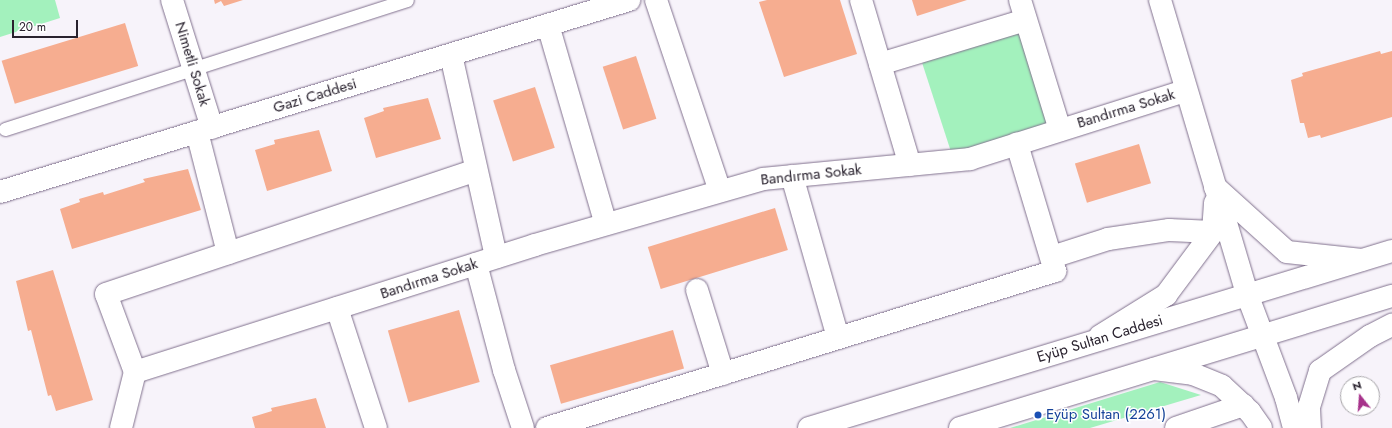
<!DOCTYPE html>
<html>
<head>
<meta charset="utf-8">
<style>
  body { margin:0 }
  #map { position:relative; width:1392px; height:428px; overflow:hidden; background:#f7f3fa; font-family:Jost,sans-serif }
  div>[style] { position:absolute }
  .green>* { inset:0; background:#a3f1bd; transform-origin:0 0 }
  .building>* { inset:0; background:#f6ad90; transform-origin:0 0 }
  .roads { filter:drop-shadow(0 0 1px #81718e) drop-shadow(0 0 1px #81718e) }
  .service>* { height:13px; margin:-6.5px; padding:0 6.5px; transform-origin:6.5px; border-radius:6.5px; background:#fff }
  .minor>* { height:22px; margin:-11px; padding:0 11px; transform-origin:11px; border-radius:11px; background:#fff }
  .tertiary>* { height:22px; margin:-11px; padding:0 11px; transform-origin:11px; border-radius:11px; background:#fff }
  .secondary>* { height:22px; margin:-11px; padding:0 11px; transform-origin:11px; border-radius:11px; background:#fff }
  .dots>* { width:11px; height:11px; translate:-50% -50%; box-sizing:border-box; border:2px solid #fff; border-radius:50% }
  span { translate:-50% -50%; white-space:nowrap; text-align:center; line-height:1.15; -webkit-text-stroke:3px #fff; paint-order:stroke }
  .street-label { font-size:15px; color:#29222e }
  .transit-label { font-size:15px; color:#164399 }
  .left { translate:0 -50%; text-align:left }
  .north { position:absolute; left:1340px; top:376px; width:40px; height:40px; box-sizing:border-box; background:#fff; border:1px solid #a9a7ab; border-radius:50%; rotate:343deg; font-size:11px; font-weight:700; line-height:16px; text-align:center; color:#29222e }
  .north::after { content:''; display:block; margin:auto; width:14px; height:18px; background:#a7328b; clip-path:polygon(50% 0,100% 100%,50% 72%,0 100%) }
  .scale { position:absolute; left:12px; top:20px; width:66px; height:18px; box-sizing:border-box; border:2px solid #29222e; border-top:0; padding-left:5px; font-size:12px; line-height:14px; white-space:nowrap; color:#29222e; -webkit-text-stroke:3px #fff; paint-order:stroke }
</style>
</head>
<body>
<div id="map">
  <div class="green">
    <div style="clip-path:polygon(0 0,55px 0,60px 18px,0 37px)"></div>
    <div style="left:1019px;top:31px;width:97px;height:102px;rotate:72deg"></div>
    <div style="clip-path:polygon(1160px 382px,1201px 395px,1090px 428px,1010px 428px)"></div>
  </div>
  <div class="building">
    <div style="clip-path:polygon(214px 0,243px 0,224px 6px,221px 1px,215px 4px)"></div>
    <div style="clip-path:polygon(767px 0,840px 0,857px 54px,784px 77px,759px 2px)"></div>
    <div style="clip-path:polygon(912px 0,967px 0,917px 16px)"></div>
    <div style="left:125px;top:23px;width:45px;height:129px;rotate:73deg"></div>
    <div style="clip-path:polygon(1380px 51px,1381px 54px,1392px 51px,1392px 117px,1321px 138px,1320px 135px,1308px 138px,1304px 123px,1300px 123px,1291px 80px,1303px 76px,1302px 73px)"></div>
    <div style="left:636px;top:56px;width:66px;height:35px;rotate:72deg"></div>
    <div style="left:535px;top:87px;width:64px;height:44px;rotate:72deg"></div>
    <div style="clip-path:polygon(428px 98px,441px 139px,376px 158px,364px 118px,384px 111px,383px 108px)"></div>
    <div style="clip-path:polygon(319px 130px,332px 171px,267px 191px,255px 150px,275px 144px,274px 140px)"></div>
    <div style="left:1139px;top:144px;width:41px;height:67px;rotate:73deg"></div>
    <div style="clip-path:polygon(188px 169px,201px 210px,72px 249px,60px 209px,80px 202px,79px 199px,103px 192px,104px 195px,145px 182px,143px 179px)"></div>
    <div style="left:775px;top:208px;width:44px;height:133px;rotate:73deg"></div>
    <div style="clip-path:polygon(53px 270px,93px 400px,56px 411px,51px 395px,48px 396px,31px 330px,28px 331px,16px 281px)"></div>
    <div style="left:459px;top:310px;width:75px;height:74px;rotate:74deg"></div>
    <div style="left:673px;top:330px;width:40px;height:128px;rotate:74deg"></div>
    <div style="clip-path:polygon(316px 398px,326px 428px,255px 428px,252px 417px,272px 411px,271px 408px)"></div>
  </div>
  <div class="roads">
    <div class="service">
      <div style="left:5px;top:129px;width:422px;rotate:-17.8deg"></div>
    </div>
    <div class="minor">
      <div style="left:172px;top:0;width:134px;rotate:72.6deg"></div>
      <div style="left:656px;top:0;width:201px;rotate:71.5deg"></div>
      <div style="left:861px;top:0;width:172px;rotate:73.5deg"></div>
      <div style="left:1020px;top:0;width:136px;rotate:72.9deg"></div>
      <div style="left:548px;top:25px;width:207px;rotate:73.8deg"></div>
      <div style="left:451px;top:55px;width:207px;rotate:77.4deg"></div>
      <div style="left:880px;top:64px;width:152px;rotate:-16.8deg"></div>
      <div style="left:197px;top:132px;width:125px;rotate:75.6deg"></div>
      <div style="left:792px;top:176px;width:168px;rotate:74.1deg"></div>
      <div style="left:1052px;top:257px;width:59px;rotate:-17.8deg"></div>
      <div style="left:1108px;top:239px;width:62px;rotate:-8.4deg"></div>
      <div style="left:1169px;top:230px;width:44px;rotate:2.6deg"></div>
      <div style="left:476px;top:264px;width:110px;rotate:75.2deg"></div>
      <div style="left:504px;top:370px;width:61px;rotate:71.9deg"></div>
      <div style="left:697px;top:290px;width:88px;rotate:72.8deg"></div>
      <div style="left:337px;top:308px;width:126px;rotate:72deg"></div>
      <div style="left:135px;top:372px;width:420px;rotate:-17.6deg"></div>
      <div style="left:535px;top:245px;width:237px;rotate:-16.1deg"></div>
      <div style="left:763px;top:179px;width:208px;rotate:-5.5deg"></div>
      <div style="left:970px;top:159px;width:225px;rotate:-17.6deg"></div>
      <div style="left:135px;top:372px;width:83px;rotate:-110.4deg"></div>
      <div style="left:106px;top:294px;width:390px;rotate:-18.5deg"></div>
      <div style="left:121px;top:428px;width:58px;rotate:-76deg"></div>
      <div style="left:547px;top:428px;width:532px;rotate:-17.17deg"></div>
      <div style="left:1055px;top:271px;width:133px;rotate:-106.7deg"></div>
    </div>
    <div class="tertiary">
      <div style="left:1160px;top:0;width:307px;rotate:73.5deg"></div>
      <div style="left:1247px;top:294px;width:111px;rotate:69.4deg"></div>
      <div style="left:1286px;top:398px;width:31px;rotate:75deg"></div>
      <div style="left:1215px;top:187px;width:97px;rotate:42.1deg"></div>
      <div style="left:1287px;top:252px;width:75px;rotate:6.1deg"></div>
      <div style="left:0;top:192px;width:658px;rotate:-16.97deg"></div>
      <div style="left:1100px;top:336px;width:78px;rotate:-31.8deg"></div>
      <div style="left:1166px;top:295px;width:79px;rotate:-53.3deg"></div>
      <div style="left:1213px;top:232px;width:29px;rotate:-86deg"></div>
      <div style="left:1154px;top:369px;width:39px;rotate:7deg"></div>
      <div style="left:1193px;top:374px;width:31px;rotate:22deg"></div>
      <div style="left:1222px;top:386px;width:38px;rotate:43deg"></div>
      <div style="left:1250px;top:412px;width:19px;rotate:55deg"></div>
      <div style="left:1176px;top:428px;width:71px;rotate:-18.9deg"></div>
      <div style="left:1310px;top:428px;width:21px;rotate:-93deg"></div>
      <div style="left:1309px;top:407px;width:38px;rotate:-73deg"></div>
      <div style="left:1320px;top:371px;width:61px;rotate:-35deg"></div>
      <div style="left:1370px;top:336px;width:25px;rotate:-27deg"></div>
    </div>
    <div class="secondary">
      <div style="left:809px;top:428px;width:609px;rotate:-16.89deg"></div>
      <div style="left:960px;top:428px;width:452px;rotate:-17deg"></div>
    </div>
  </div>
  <div class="dots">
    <div style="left:1038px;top:415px;background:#1a4fb4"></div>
  </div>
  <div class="street-label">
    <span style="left:192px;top:64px;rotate:73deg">Nimetli Sokak</span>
    <span style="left:315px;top:96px;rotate:-17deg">Gazi Caddesi</span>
    <span style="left:1126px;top:109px;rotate:-17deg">Bandırma Sokak</span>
    <span style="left:811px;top:175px;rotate:-6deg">Bandırma Sokak</span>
    <span style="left:429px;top:279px;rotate:-18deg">Bandırma Sokak</span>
    <span style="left:1100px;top:339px;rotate:-17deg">Eyüp Sultan Caddesi</span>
  </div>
  <div class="transit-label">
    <span class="left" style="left:1046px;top:415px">Eyüp Sultan (2261)</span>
  </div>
  <div class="north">N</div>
  <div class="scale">20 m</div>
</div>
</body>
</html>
